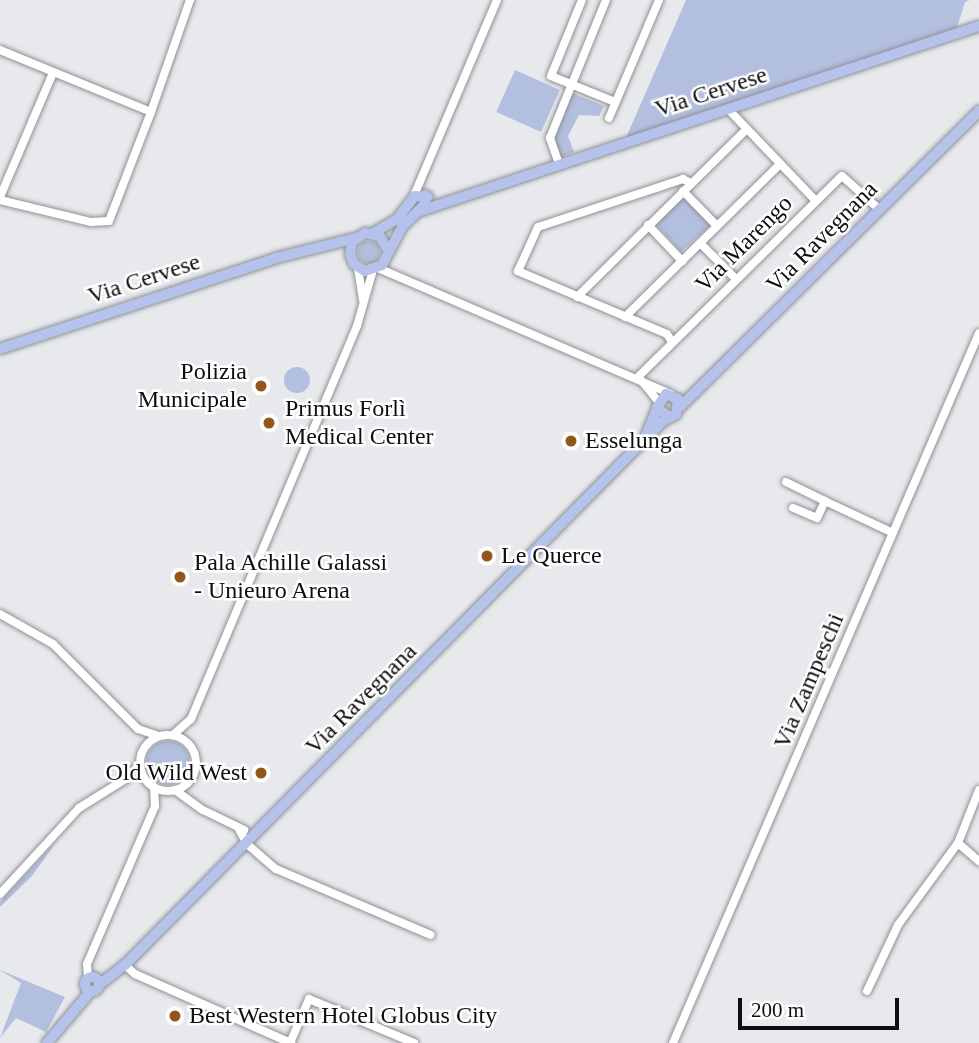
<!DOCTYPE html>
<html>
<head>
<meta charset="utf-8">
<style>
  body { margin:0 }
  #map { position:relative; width:979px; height:1043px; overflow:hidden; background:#e8e9ec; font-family:Georgia,serif }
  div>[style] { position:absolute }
  .green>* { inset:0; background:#b3bfde; transform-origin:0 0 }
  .round { border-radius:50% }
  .roads { filter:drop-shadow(0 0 2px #8f9194) drop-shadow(0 0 2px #8f9194) }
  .minor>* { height:8px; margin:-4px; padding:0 4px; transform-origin:4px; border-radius:4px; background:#fff }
  .minor>.ring { margin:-4px; padding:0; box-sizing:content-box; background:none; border:8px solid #fff; border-radius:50% }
  .major>* { height:10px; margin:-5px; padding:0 5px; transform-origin:5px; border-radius:5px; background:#b4c2ec }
  .major>.ring { margin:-5px; padding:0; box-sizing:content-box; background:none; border:10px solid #b4c2ec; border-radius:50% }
  .dots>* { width:19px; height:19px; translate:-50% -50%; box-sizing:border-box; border:4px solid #fff; border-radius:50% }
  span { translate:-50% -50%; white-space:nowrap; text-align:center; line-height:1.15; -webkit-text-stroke:5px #fff; paint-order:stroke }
  .street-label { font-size:24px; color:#0e0e10 }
  .poi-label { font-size:24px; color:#0e0e10 }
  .right { translate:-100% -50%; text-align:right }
  .left { translate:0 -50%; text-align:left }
  .scale { position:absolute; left:738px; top:998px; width:161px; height:32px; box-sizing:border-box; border:4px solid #0e0e10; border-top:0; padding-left:9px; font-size:21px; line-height:24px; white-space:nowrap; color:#0e0e10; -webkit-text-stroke:5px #fff; paint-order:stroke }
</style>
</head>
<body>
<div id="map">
  <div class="green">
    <div style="clip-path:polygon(686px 0,970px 0,965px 2px,956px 30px,625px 140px)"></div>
    <div style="left:515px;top:70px;width:49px;height:46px;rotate:24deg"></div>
    <div style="clip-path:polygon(572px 93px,604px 106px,599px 116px,579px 115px,568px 136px,574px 152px,560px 157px,553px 137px)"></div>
    <div style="left:686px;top:196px;width:38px;height:41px;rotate:48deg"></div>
    <div class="round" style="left:358px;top:241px;width:22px;height:22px"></div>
    <div class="round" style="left:284px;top:367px;width:26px;height:26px"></div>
    <div class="round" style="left:146px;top:741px;width:44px;height:44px"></div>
    <div style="clip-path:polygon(56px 842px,32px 876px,0 907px,0 902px)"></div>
    <div style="clip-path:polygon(0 970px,65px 997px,46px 1032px,16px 1018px,0 1038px,21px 983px)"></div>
  </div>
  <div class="roads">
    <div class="minor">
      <div style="left:582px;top:0;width:82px;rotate:112.2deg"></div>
      <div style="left:551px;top:76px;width:69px;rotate:22.1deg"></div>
      <div style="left:0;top:50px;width:163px;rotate:22.3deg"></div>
      <div style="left:151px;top:112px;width:119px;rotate:-70.8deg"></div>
      <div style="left:728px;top:109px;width:126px;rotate:46.3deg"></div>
      <div style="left:609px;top:118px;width:128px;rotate:-67deg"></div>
      <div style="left:559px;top:164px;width:28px;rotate:-109deg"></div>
      <div style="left:550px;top:138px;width:149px;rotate:-67.9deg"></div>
      <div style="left:683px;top:191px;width:49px;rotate:45.8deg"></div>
      <div style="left:0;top:197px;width:135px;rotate:-66.9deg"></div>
      <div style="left:413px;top:198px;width:215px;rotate:-67deg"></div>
      <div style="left:0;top:200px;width:94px;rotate:13.6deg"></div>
      <div style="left:91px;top:222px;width:18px;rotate:-3deg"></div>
      <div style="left:109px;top:221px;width:117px;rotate:-68.9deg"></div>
      <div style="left:648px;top:225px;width:50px;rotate:46.6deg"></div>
      <div style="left:700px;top:243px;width:51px;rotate:45deg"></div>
      <div style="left:358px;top:268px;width:32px;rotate:81deg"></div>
      <div style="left:378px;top:268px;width:319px;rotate:23.3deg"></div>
      <div style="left:577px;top:297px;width:238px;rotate:-44.7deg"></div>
      <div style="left:625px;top:317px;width:218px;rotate:-44.6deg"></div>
      <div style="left:672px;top:342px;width:9px;rotate:-122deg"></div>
      <div style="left:667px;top:334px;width:162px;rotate:-157.1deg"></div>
      <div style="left:518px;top:271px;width:48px;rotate:-65.6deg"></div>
      <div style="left:538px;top:227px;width:153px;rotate:-18.3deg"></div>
      <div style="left:683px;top:179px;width:9px;rotate:27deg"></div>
      <div style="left:638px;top:377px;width:286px;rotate:-44.6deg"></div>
      <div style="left:842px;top:176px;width:51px;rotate:41.8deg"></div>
      <div style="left:641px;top:380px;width:27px;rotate:51deg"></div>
      <div style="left:786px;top:482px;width:43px;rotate:26deg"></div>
      <div style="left:825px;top:501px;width:19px;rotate:115deg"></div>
      <div style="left:817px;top:518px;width:26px;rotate:-157deg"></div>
      <div style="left:825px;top:501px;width:75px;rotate:25.2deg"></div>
      <div style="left:0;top:614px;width:61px;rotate:29.5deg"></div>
      <div style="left:53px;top:644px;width:120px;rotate:45deg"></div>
      <div style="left:138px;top:729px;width:21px;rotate:19deg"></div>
      <div class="ring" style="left:140px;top:735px;width:48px;height:48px"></div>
      <div style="left:173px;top:735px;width:24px;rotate:-42deg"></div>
      <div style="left:191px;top:719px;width:427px;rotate:-67.1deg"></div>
      <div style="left:357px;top:326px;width:58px;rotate:-74.1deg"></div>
      <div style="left:175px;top:790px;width:34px;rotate:36deg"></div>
      <div style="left:203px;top:810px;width:46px;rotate:26deg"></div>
      <div style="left:239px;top:829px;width:17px;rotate:62deg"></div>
      <div style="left:247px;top:844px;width:38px;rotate:41deg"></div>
      <div style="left:276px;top:869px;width:168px;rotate:23.1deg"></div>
      <div style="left:958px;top:843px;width:28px;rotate:41deg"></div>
      <div style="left:0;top:894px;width:117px;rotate:-47.4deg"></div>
      <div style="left:79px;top:808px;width:57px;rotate:-32deg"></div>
      <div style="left:127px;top:778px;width:19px;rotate:-47deg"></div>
      <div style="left:125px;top:965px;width:13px;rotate:42deg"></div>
      <div style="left:135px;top:974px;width:171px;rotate:23.9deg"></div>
      <div style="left:88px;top:978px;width:14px;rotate:-94deg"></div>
      <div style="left:87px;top:964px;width:172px;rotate:-66.7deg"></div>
      <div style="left:155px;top:806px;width:19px;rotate:-93deg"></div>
      <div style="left:867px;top:991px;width:73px;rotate:-64.8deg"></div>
      <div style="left:898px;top:925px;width:102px;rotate:-53.8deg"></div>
      <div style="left:958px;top:843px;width:57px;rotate:-68.4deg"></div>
      <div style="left:290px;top:1043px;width:48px;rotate:-66.6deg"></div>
      <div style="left:309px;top:999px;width:114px;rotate:22.7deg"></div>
      <div style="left:673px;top:1043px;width:773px;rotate:-66.68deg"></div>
    </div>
    <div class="major">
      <div style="left:417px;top:212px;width:592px;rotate:-18.31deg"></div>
      <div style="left:373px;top:233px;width:28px;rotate:-30deg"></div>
      <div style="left:397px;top:219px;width:29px;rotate:-52deg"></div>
      <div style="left:415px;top:196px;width:13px;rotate:4deg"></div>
      <div style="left:388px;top:250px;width:16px;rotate:-120deg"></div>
      <div style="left:380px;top:236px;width:15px;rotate:-169deg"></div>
      <div style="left:365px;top:233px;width:16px;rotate:145deg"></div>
      <div style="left:352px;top:242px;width:12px;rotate:99deg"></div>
      <div style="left:350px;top:254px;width:11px;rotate:68deg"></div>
      <div style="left:354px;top:264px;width:13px;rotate:32deg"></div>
      <div style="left:365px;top:271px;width:18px;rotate:-19deg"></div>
      <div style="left:382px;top:265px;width:43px;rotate:-62.2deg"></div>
      <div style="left:402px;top:227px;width:33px;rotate:-45deg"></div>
      <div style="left:425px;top:204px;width:9px;rotate:-90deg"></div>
      <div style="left:0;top:349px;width:291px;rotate:-18.2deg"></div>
      <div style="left:276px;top:258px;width:82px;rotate:-14deg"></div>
      <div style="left:680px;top:407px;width:421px;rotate:-44.7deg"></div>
      <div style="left:643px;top:443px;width:38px;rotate:-68deg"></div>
      <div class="ring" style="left:85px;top:977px;width:4px;height:4px"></div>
      <div style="left:99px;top:985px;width:33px;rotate:-38deg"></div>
      <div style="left:125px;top:965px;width:765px;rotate:-45.32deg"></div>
      <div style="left:663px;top:421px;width:15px;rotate:-28deg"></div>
      <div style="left:676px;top:414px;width:15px;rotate:-82deg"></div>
      <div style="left:678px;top:399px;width:13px;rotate:-157deg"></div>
      <div style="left:666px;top:394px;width:17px;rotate:123deg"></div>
      <div style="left:657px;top:408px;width:16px;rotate:35deg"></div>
      <div style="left:47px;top:1043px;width:68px;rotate:-49.8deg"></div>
    </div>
  </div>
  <div class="dots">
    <div style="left:261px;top:386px;background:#94551b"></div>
    <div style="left:269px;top:423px;background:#94551b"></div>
    <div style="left:571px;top:441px;background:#94551b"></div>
    <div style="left:487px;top:556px;background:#94551b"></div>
    <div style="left:180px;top:577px;background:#94551b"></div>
    <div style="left:261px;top:773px;background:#94551b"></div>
    <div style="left:175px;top:1016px;background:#94551b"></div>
  </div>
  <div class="street-label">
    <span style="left:711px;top:92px;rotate:-18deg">Via Cervese</span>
    <span style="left:822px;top:237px;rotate:-45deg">Via Ravegnana</span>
    <span style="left:744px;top:244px;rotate:-45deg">Via Marengo</span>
    <span style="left:144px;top:279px;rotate:-18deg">Via Cervese</span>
    <span style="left:809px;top:681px;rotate:-67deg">Via Zampeschi</span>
    <span style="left:361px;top:699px;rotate:-45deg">Via Ravegnana</span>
  </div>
  <div class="poi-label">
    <span class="right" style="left:247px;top:386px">Polizia<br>Municipale</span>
    <span class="left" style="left:285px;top:423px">Primus Forlì<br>Medical Center</span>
    <span class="left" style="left:585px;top:441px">Esselunga</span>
    <span class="left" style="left:501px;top:556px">Le Querce</span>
    <span class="left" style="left:194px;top:577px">Pala Achille Galassi<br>- Unieuro Arena</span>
    <span class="right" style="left:247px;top:773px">Old Wild West</span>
    <span class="left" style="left:189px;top:1016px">Best Western Hotel Globus City</span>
  </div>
  <div class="scale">200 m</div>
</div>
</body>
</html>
